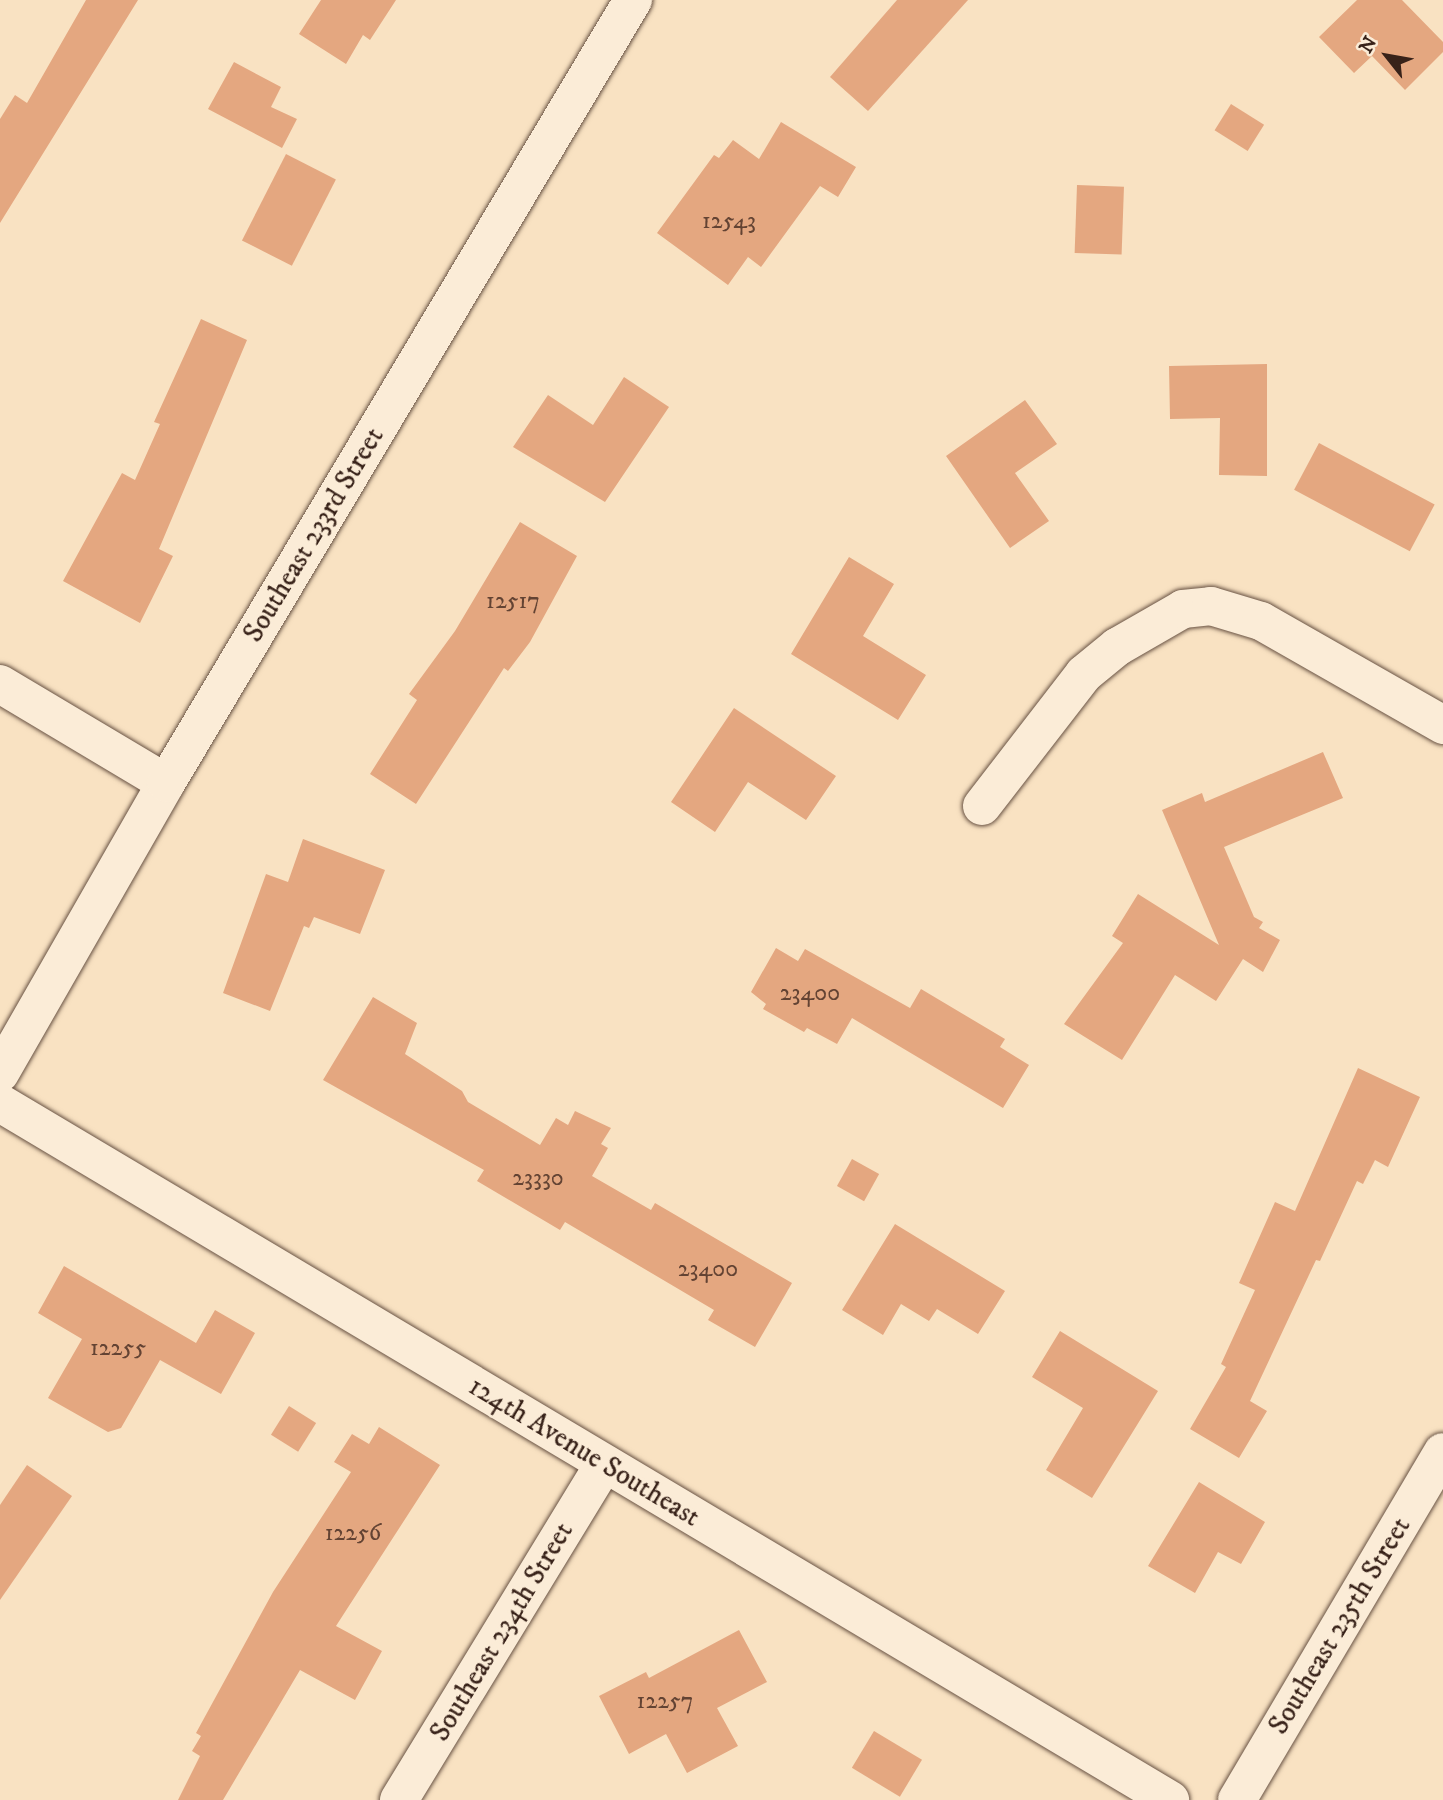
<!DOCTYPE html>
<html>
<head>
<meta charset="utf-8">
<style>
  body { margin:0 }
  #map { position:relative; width:1443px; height:1800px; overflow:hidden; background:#f9e2c2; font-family:"IM FELL DW Pica",serif }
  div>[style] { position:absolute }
  .building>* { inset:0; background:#e4a780; transform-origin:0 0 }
  .roads { filter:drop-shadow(0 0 2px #685243) drop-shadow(0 0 2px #685243) }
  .minor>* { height:38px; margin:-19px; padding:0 19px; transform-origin:19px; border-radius:19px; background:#fbecd7 }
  span { translate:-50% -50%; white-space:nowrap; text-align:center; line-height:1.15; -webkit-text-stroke:5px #fbecd7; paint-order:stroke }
  .number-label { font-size:24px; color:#634333 }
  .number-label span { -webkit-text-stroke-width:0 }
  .street-label { font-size:28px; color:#382219 }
  .north { position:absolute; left:1352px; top:21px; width:70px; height:70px; -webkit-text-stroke:5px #fbecd7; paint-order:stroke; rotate:301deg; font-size:19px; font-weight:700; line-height:28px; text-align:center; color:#382219 }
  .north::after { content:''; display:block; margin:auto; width:24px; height:32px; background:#382219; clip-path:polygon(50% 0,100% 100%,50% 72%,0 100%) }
</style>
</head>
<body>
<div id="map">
  <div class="building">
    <div style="clip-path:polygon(86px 0,138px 0,0 223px,0 119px,15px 95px,27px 103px)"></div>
    <div style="clip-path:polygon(321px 0,396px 0,370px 40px,363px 35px,346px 64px,299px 34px)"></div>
    <div style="clip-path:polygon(897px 0,968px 0,868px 111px,830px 77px)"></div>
    <div style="clip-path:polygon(1357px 0,1402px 0,1443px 42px,1443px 52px,1405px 90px,1372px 56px,1354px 73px,1319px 37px)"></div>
    <div style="clip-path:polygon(234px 62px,281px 87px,271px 107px,297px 119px,282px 148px,208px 109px)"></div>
    <div style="left:1231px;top:104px;width:39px;height:31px;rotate:32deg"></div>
    <div style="clip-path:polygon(781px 122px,856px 167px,838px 197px,820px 186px,761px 267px,748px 257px,728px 285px,657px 233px,714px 155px,719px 158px,733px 140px,759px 159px)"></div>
    <div style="left:286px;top:154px;width:56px;height:97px;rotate:27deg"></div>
    <div style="left:1077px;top:185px;width:47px;height:68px;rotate:2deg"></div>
    <div style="clip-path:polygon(201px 319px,247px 340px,159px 549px,173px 556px,140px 623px,63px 581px,122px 473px,135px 480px,160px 424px,154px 422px)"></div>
    <div style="clip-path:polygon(1267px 364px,1267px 476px,1219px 475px,1220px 418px,1170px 419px,1169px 366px)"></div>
    <div style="clip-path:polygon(624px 377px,669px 407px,605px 502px,513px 447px,548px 395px,593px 425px)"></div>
    <div style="clip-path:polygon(1025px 400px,1057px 444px,1015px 473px,1049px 521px,1010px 548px,946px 456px)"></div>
    <div style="left:1319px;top:443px;width:131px;height:53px;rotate:28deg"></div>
    <div style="clip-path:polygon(520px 522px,577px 556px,530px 642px,508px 671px,504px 668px,416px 804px,370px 774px,417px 700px,409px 694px,455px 631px)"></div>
    <div style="clip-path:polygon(849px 557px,894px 584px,863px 636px,926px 675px,898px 720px,791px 654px)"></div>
    <div style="clip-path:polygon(734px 708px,836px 776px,806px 820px,748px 782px,715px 832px,671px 802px)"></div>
    <div style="clip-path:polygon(1323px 752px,1343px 798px,1224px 847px,1254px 917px,1263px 922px,1259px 928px,1280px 940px,1263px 972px,1243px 959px,1216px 1001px,1175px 975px,1122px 1060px,1064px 1024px,1123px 943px,1112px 936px,1138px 894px,1219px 945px,1162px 810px,1202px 793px,1205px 802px)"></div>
    <div style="clip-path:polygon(303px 839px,385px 870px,360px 934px,314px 917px,309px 928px,304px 926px,270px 1011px,223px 993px,266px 874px,288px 882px)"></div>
    <div style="clip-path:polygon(776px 948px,798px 961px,805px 949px,910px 1008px,921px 989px,1005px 1039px,1000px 1047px,1029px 1065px,1003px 1108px,852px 1018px,837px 1044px,807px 1028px,804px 1032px,763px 1009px,766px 1004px,751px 992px)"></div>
    <div style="clip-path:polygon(373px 997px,417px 1023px,405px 1054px,462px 1091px,468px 1102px,540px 1145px,556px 1118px,568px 1125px,575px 1111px,611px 1128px,601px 1144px,608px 1148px,592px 1176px,651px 1210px,655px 1203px,792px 1283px,755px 1347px,708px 1320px,714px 1310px,565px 1222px,560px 1230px,477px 1181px,484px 1170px,323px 1080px)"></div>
    <div style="clip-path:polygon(1358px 1068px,1420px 1097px,1388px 1167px,1375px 1160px,1363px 1184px,1357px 1181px,1320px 1261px,1316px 1260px,1250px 1401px,1267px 1411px,1239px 1458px,1190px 1429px,1226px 1367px,1221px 1364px,1255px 1290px,1239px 1283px,1275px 1202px,1295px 1211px)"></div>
    <div style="left:852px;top:1159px;width:31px;height:31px;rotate:29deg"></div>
    <div style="clip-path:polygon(895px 1224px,1005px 1291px,978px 1334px,937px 1309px,929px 1321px,901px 1304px,883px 1335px,842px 1310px)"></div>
    <div style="clip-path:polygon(64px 1266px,196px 1343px,215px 1310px,255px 1333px,221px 1394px,160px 1360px,121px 1428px,108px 1432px,48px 1398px,82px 1339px,38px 1313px)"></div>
    <div style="clip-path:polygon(1060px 1331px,1158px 1391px,1092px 1498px,1046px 1470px,1083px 1408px,1032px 1377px)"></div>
    <div style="left:289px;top:1406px;width:32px;height:34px;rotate:32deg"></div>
    <div style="clip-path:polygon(379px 1427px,440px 1465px,336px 1626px,382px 1651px,355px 1700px,300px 1670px,223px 1800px,178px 1800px,200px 1756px,192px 1751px,201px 1736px,196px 1733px,273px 1592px,351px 1472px,334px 1462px,352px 1434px,369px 1444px)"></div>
    <div style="clip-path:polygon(27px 1465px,72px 1496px,0 1600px,0 1505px)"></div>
    <div style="clip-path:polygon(1199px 1482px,1265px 1522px,1241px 1564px,1218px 1552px,1195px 1593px,1148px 1566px)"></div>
    <div style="clip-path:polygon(739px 1630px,767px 1682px,717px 1708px,738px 1746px,687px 1773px,666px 1734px,629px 1754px,599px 1696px,646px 1672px,649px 1678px)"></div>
    <div style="left:874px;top:1731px;width:56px;height:43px;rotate:31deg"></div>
  </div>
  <div class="roads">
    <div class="minor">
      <div style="left:0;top:684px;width:193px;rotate:30.8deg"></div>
      <div style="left:982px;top:806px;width:167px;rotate:-52.3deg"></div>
      <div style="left:1084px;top:674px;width:43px;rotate:-39.3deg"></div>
      <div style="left:1117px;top:647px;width:76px;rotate:-29.9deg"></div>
      <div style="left:1183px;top:609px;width:28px;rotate:-6deg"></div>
      <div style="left:1211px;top:606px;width:52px;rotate:16.7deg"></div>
      <div style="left:1261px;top:621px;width:210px;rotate:29.7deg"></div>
      <div style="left:0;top:1073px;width:334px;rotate:-60.2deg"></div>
      <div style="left:166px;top:783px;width:912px;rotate:-59.19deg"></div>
      <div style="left:0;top:1103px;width:1362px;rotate:30.78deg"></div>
      <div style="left:399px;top:1800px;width:394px;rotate:-58.6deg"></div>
      <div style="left:1237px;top:1800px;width:404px;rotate:-59.4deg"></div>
    </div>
  </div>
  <div class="number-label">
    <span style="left:729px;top:222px">12543</span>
    <span style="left:513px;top:602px">12517</span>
    <span style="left:810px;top:994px">23400</span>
    <span style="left:538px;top:1179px">23330</span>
    <span style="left:708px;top:1270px">23400</span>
    <span style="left:118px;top:1349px">12255</span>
    <span style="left:353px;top:1534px">12256</span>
    <span style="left:665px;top:1702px">12257</span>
  </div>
  <div class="street-label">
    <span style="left:314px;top:535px;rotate:-59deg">Southeast 233rd Street</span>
    <span style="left:584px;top:1452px;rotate:31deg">124th Avenue Southeast</span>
    <span style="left:1340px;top:1626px;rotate:-59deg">Southeast 235th Street</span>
    <span style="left:502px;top:1632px;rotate:-59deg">Southeast 234th Street</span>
  </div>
  <div class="north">N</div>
</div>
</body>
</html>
